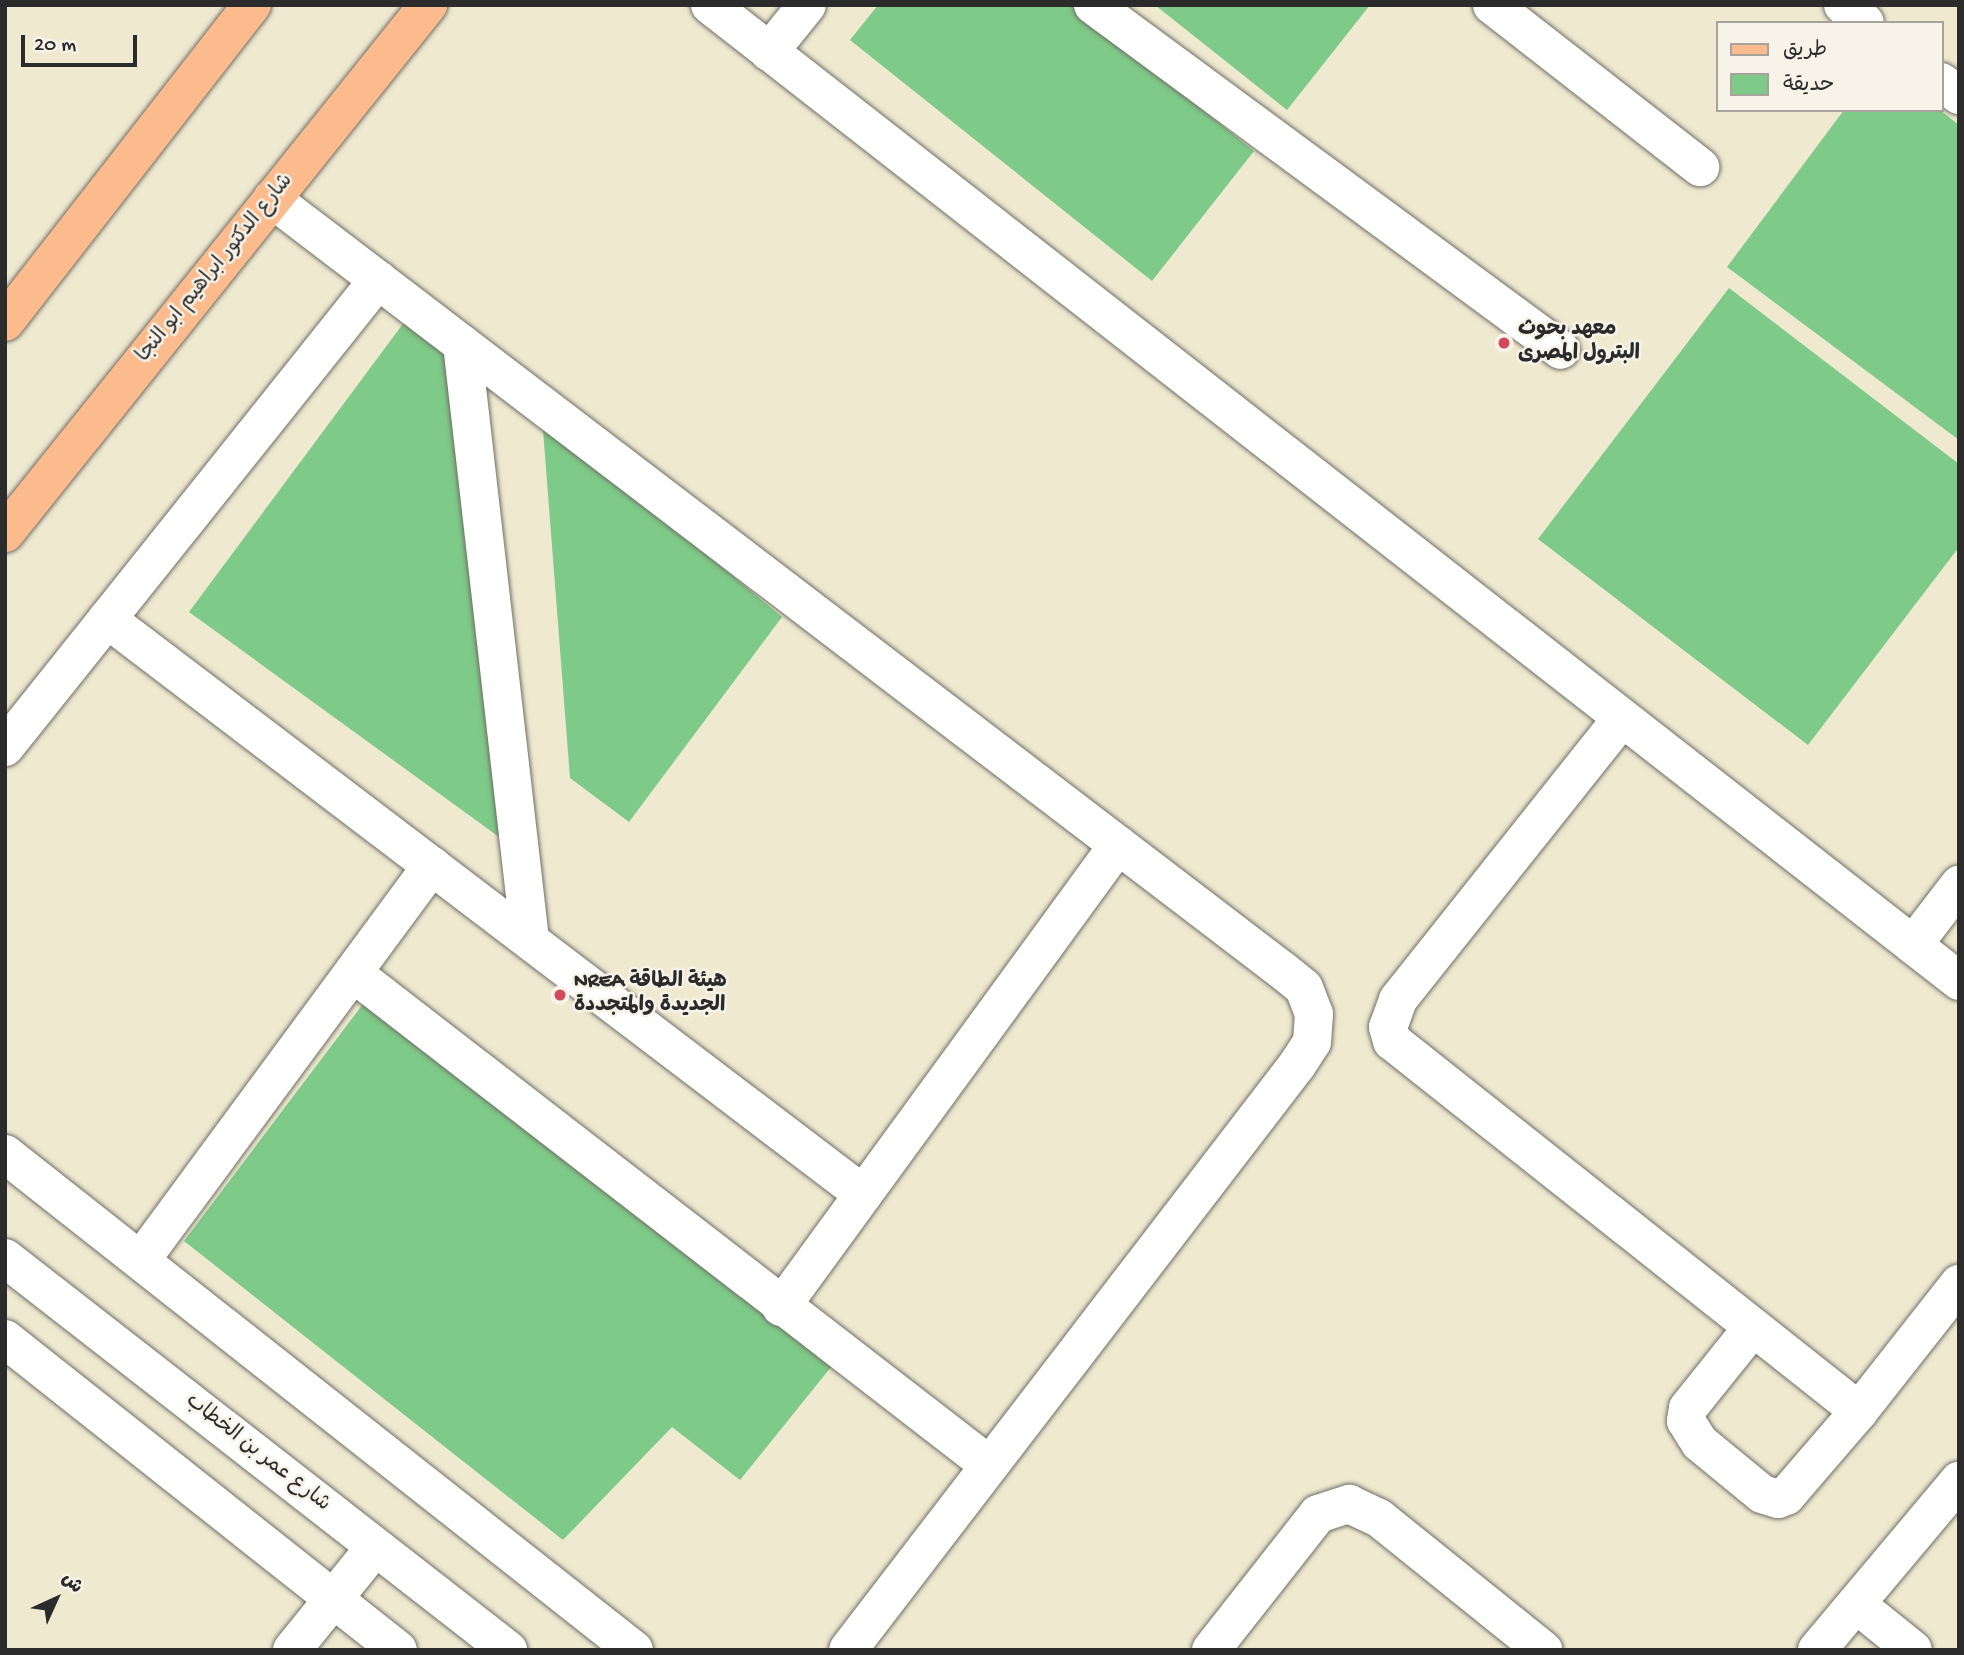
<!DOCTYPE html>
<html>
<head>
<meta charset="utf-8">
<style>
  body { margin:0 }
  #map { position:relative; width:1964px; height:1655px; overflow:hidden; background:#efe9d0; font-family:"Gochi Hand","Playpen Sans Arabic",sans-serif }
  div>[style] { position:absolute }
  .green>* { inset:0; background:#7eca88 }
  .roads { filter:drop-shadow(0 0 2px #706e65) drop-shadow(0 0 2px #706e65) }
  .minor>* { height:38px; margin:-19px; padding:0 19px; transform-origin:19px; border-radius:19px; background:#fff }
  .major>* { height:38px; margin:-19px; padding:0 19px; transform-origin:19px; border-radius:19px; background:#fbbb8c }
  .dots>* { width:19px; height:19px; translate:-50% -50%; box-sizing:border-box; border:4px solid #f7f3e8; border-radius:50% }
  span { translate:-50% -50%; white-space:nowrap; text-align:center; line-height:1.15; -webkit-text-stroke:5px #f7f3e8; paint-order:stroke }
  .street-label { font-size:21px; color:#2b2b2b }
  .poi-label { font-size:21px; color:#2b2b2b; font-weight:700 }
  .left { translate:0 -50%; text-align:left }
  .frame { position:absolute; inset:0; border:7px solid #2b2b2b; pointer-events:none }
  .legend { position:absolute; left:1716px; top:21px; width:228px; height:91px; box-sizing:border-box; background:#f7f3e8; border:2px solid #a5a39c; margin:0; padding:9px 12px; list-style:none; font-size:21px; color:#2b2b2b }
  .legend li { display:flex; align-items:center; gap:14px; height:35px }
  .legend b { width:35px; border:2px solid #a5a39c }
  .north { position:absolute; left:21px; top:1564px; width:70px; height:70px; -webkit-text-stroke:5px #f7f3e8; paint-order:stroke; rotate:45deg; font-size:19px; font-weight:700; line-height:28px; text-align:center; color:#2b2b2b }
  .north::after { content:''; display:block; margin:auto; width:24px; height:32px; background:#2b2b2b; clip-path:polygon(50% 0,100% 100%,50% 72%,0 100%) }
  .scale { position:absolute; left:21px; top:35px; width:116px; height:32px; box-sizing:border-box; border:4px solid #2b2b2b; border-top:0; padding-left:9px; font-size:21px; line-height:24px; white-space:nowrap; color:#2b2b2b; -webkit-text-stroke:5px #f7f3e8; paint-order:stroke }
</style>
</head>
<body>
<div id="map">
  <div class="green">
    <div style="clip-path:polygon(878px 5px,1071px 5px,1254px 151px,1152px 281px,850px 40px)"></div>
    <div style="clip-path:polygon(1155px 5px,1370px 5px,1287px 110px)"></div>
    <div style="clip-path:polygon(1844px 110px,1940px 110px,1959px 125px,1959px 440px,1727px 267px)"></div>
    <div style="clip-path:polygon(1729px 288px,1959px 464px,1959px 547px,1808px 745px,1538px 539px)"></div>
    <div style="clip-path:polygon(408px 317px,453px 346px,506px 842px,189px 612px)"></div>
    <div style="clip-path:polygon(542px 417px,782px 617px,629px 822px,570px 778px)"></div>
    <div style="clip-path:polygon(366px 1000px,831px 1367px,740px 1480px,672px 1427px,563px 1540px,184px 1241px)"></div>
  </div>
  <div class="roads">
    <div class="minor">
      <div style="left:710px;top:5px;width:1585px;rotate:38deg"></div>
      <div style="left:1093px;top:5px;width:581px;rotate:36.4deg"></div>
      <div style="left:1492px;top:5px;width:264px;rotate:37.9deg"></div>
      <div style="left:1843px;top:5px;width:28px;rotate:39deg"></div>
      <div style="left:769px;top:52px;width:60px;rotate:-51deg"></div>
      <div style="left:1941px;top:82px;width:22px;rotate:36deg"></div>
      <div style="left:272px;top:199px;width:1271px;rotate:37.36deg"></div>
      <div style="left:1282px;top:970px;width:28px;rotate:39deg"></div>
      <div style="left:1304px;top:988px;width:28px;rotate:69deg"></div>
      <div style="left:1314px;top:1014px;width:28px;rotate:94deg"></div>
      <div style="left:1312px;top:1042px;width:27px;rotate:123deg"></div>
      <div style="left:1297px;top:1065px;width:737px;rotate:127.51deg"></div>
      <div style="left:462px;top:344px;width:600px;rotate:83.49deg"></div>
      <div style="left:107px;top:619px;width:950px;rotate:37.26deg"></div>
      <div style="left:1622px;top:718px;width:360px;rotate:128.5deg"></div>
      <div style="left:1398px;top:1000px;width:29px;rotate:110deg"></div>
      <div style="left:1388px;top:1027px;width:15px;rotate:74deg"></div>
      <div style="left:1392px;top:1041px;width:596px;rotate:38.39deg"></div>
      <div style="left:5px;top:747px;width:598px;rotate:-51.39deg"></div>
      <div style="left:1913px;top:945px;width:76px;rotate:-52.5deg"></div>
      <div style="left:353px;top:973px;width:804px;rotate:37.72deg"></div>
      <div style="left:5px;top:1154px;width:801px;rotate:38.26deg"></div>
      <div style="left:5px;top:1258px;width:638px;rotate:37.93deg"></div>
      <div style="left:141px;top:1260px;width:490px;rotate:-53.6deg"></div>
      <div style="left:781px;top:1307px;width:572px;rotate:-53.89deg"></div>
      <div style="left:1753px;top:1327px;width:104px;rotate:128.7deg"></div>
      <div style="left:1688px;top:1408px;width:13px;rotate:99deg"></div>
      <div style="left:1686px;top:1421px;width:26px;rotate:58deg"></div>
      <div style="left:1700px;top:1443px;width:80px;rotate:39.4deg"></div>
      <div style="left:1762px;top:1494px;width:17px;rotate:17deg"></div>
      <div style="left:1778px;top:1499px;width:9px;rotate:-21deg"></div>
      <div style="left:1786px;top:1496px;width:112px;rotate:-49.3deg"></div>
      <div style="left:1859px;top:1411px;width:162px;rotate:-51.8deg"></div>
      <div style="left:5px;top:1339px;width:501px;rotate:38.36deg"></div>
      <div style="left:1856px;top:1604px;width:73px;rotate:38.9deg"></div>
      <div style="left:292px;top:1650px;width:132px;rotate:-51.1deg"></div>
      <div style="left:1211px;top:1650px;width:173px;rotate:-51.8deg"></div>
      <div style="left:1318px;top:1514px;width:33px;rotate:-18deg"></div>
      <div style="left:1349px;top:1504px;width:33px;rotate:25deg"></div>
      <div style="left:1379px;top:1518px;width:211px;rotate:38.8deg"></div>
      <div style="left:1817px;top:1650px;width:221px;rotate:-50deg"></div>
    </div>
    <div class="major">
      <div style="left:5px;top:322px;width:402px;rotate:-52.1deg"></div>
      <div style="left:5px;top:533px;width:677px;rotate:-51.3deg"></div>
    </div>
  </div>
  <div class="dots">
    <div style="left:1504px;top:343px;background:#d1495b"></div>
    <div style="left:560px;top:995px;background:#d1495b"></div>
  </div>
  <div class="street-label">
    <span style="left:216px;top:269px;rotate:-51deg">شارع الدكتور ابراهيم ابو النجا</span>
    <span style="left:257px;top:1454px;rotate:38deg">شارع عمر بن الخطاب</span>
  </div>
  <div class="poi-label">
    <span class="left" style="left:1518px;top:343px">معهد بحوث<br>البترول المصرى</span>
    <span class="left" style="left:574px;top:995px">NREA هيئة الطاقة<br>الجديدة والمتجددة</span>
  </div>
  <div class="frame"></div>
  <ul class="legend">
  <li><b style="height:9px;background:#fbbb8c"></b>طريق</li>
  <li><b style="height:19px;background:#7eca88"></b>حديقة</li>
  </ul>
  <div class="north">ش</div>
  <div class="scale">20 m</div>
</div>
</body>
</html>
